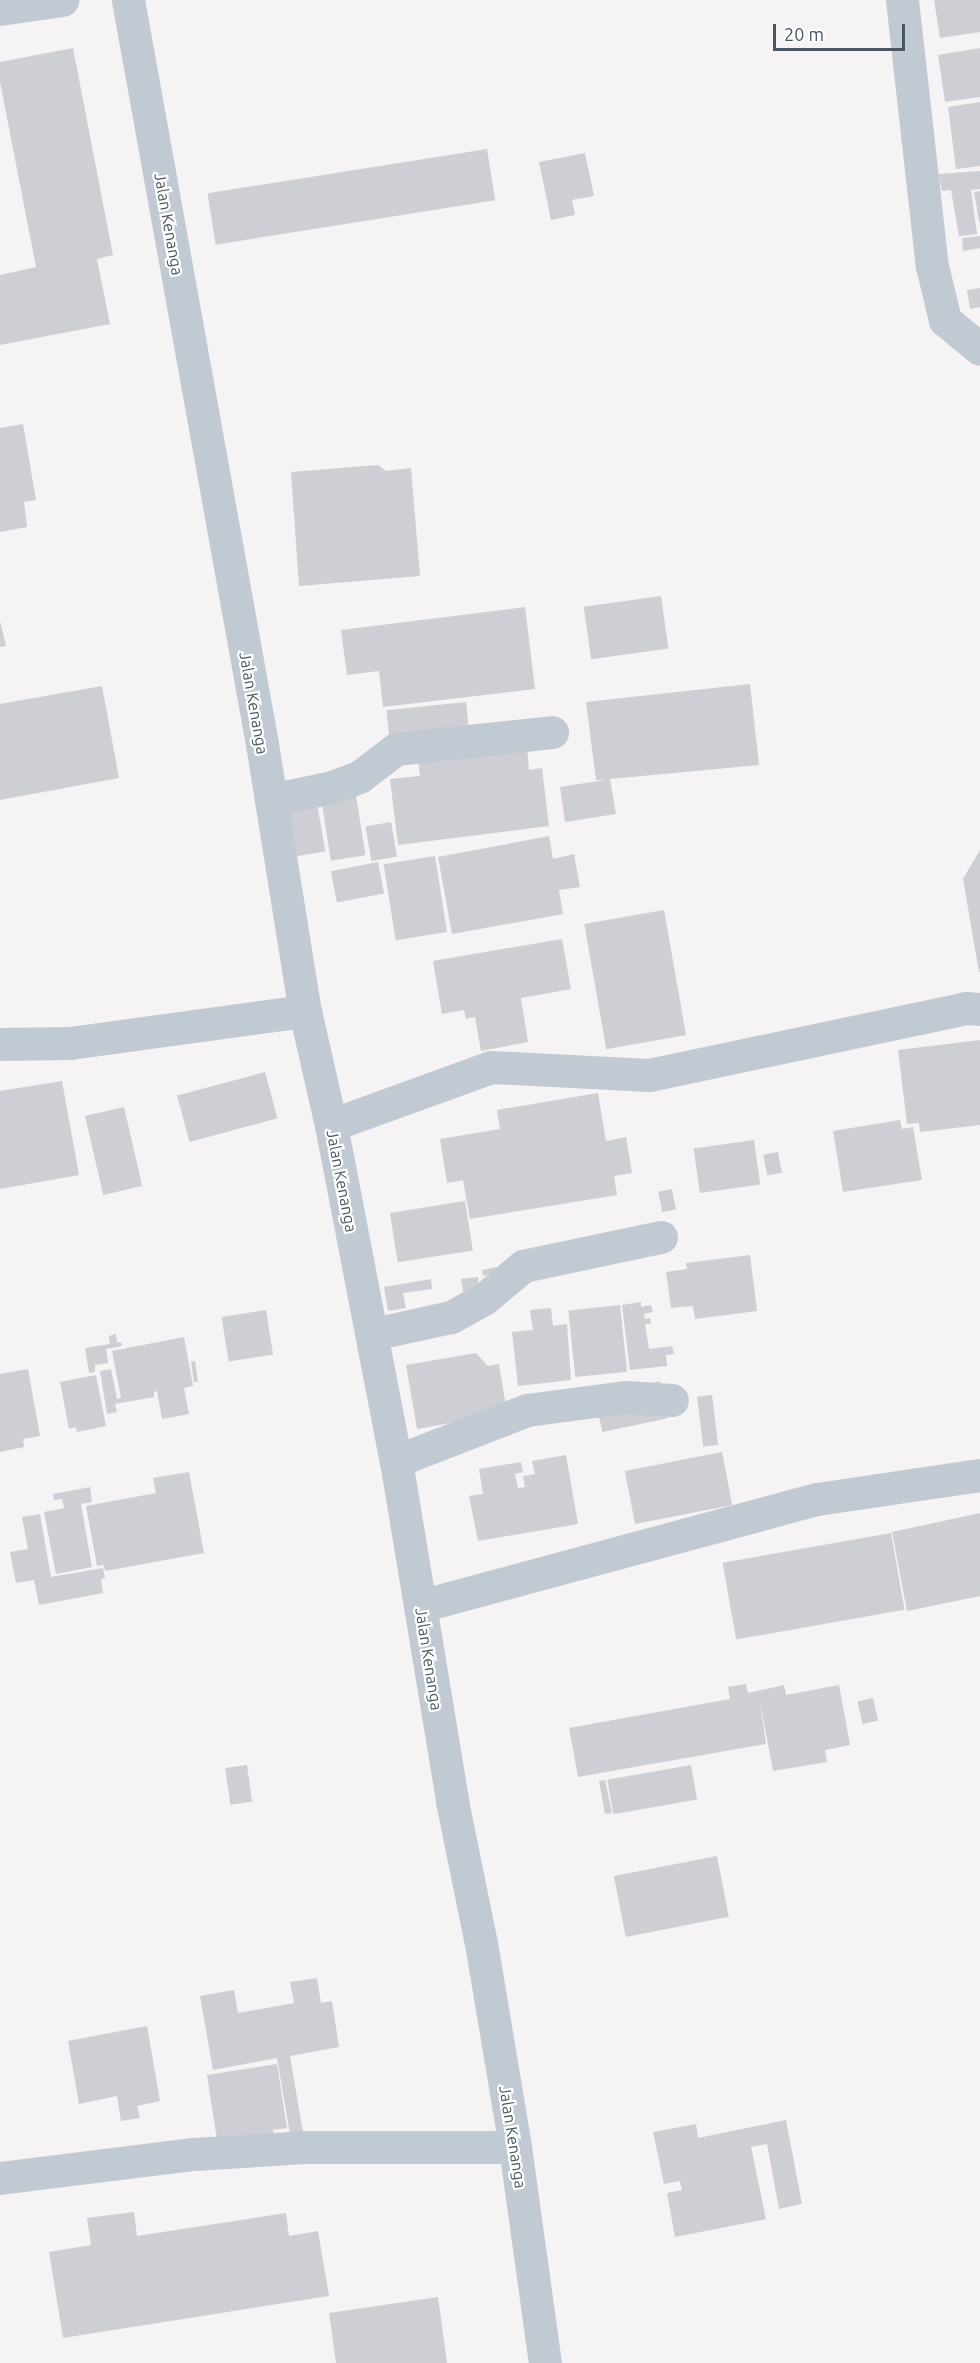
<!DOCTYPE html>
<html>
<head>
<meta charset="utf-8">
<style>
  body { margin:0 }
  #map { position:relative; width:980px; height:2363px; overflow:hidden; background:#f5f3f3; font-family:Ubuntu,sans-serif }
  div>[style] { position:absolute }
  .building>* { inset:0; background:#cdcfd5; transform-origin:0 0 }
  .street>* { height:33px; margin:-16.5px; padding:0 16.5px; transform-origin:16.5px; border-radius:16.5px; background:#c1cad2 }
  span { translate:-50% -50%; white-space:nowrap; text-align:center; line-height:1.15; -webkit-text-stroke:4.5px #fff; paint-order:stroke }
  .street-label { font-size:16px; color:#4a5661 }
  .scale { position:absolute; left:773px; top:24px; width:132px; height:27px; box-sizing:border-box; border:3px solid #4a5661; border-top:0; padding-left:8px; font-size:18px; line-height:21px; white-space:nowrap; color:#4a5661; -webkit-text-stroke:4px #fff; paint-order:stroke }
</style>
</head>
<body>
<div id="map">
  <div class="building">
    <div style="clip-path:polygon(934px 0,980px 0,980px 32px,940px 38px)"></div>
    <div style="clip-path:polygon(73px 48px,113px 255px,97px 259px,110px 324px,0 345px,0 275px,36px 267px,0 82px,0 62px)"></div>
    <div style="clip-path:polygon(980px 48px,980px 97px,945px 102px,938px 55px)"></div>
    <div style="clip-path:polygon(980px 102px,980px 166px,956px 169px,948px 107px)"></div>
    <div style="left:487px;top:149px;width:52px;height:283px;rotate:81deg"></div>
    <div style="clip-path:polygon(585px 153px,594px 196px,572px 200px,575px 215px,551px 220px,539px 162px)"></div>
    <div style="clip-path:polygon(980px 171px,980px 189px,971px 190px,977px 234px,959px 236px,951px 190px,942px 191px,938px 174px)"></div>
    <div style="clip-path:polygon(980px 191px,980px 222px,979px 222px,974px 192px)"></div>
    <div style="clip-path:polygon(980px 236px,980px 248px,963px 251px,962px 238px)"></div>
    <div style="clip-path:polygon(980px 288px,980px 307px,970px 309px,967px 290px)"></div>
    <div style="clip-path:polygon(23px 424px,36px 500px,24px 502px,27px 527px,0 532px,0 428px)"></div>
    <div style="clip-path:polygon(378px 465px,386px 471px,411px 468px,420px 576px,299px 586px,291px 472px)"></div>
    <div style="left:661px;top:596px;width:53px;height:78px;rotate:82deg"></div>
    <div style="clip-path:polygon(525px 607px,535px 689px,383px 707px,379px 671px,347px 675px,341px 630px)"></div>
    <div style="clip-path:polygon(0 621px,6px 646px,0 647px)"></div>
    <div style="clip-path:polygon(750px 684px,759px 765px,610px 779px,616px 814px,565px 822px,560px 787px,605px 780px,596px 780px,586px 702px)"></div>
    <div style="clip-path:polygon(102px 686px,119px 778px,0 800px,0 704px)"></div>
    <div style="left:466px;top:702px;width:28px;height:80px;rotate:84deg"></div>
    <div style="clip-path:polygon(527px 745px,529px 770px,542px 768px,549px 826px,398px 845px,390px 779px,420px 776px,418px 759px)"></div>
    <div style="left:355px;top:789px;width:67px;height:35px;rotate:81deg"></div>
    <div style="left:316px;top:798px;width:54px;height:34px;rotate:80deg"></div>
    <div style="left:391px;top:822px;width:35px;height:26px;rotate:80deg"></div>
    <div style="clip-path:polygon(549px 836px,553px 859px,574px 854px,580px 887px,559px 890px,563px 914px,452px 934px,438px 857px)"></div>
    <div style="clip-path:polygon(980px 850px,980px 972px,979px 972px,963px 879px)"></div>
    <div style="left:435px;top:856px;width:77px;height:52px;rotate:81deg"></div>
    <div style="left:378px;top:862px;width:32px;height:48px;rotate:79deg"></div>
    <div style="left:664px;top:910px;width:127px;height:81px;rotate:80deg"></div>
    <div style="clip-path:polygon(562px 939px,571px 989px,521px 998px,528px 1042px,481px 1051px,475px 1017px,466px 1019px,464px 1010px,442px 1014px,433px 961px)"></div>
    <div style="clip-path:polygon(980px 1040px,980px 1125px,920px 1132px,919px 1123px,907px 1124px,898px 1050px)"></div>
    <div style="left:265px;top:1072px;width:48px;height:91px;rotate:75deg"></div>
    <div style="clip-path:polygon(62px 1081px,79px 1175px,0 1189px,0 1091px)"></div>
    <div style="clip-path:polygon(598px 1093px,606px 1141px,626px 1137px,632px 1173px,614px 1176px,617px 1195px,470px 1219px,463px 1180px,447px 1183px,440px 1139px,500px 1129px,497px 1110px)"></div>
    <div style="left:124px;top:1107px;width:81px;height:40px;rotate:77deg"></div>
    <div style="clip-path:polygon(900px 1120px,902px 1129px,913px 1127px,922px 1180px,843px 1192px,833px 1131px)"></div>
    <div style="left:754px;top:1140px;width:45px;height:61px;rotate:82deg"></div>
    <div style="left:778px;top:1152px;width:21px;height:15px;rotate:79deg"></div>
    <div style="left:672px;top:1189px;width:21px;height:14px;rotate:79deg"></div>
    <div style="left:465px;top:1201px;width:50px;height:76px;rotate:81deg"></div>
    <div style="clip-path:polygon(750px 1255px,757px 1311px,695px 1319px,693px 1306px,671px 1308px,666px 1272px,687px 1269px,686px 1263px)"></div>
    <div style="clip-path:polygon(496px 1267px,497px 1272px,483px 1276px,482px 1270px)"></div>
    <div style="clip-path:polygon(478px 1277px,479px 1296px,464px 1297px,461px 1279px)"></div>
    <div style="clip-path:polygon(431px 1279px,432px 1289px,403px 1293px,406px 1308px,388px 1311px,384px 1287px)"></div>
    <div style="clip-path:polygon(641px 1302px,641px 1307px,651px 1305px,653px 1312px,644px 1314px,645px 1319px,650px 1318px,651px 1324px,645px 1324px,649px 1349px,672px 1346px,674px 1354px,666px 1355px,667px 1366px,630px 1370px,622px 1305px)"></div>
    <div style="left:620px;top:1305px;width:67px;height:52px;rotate:84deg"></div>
    <div style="clip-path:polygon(551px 1308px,553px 1326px,567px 1324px,571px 1380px,518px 1386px,512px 1332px,533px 1330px,530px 1310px)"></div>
    <div style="left:266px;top:1310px;width:45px;height:45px;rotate:81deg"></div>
    <div style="clip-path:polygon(116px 1334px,117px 1342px,121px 1342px,122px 1346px,106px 1349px,108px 1363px,95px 1365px,95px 1372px,89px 1373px,85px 1348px,110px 1344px,109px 1336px)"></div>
    <div style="clip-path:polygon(184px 1337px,193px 1386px,184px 1388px,189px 1414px,162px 1419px,157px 1391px,154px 1392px,154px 1397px,115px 1404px,117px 1412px,107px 1414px,100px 1371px,111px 1369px,117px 1399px,121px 1398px,112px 1351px)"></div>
    <div style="clip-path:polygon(476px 1353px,488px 1366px,499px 1364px,507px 1413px,417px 1429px,406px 1365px)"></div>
    <div style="left:195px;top:1361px;width:21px;height:4px;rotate:82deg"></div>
    <div style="clip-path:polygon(28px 1369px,40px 1436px,23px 1439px,24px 1447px,0 1452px,0 1374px)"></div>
    <div style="clip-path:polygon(96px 1375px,106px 1426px,77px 1432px,76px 1427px,69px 1429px,60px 1382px)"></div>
    <div style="left:660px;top:1381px;width:38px;height:67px;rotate:78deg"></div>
    <div style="left:712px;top:1395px;width:50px;height:15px;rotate:83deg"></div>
    <div style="left:722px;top:1452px;width:54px;height:99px;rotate:79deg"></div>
    <div style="clip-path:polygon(566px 1455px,578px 1524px,478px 1541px,469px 1496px,483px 1494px,479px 1469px,521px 1462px,523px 1472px,515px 1474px,518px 1488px,525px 1487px,523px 1476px,535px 1474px,532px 1461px)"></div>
    <div style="clip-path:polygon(189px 1472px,204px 1553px,105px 1571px,104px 1565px,97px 1566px,86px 1506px,156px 1493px,153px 1478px)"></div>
    <div style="clip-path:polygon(90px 1487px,92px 1502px,81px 1504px,92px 1567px,56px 1574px,44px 1512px,64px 1508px,62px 1499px,54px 1500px,53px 1494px)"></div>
    <div style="clip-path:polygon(980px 1513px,980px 1596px,907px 1611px,892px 1532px)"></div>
    <div style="clip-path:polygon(40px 1514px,51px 1577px,103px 1568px,105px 1578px,101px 1579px,103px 1593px,39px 1605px,34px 1580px,16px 1583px,10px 1552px,28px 1549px,22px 1517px)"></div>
    <div style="left:891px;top:1533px;width:78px;height:171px;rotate:80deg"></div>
    <div style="clip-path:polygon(746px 1684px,748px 1693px,784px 1685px,786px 1695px,839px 1685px,850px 1745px,825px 1750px,827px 1762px,773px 1771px,760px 1702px,766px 1744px,578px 1777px,569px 1728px,730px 1699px,728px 1687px)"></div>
    <div style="left:873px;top:1698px;width:23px;height:16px;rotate:77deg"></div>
    <div style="left:247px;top:1765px;width:37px;height:22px;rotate:82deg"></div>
    <div style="left:691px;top:1765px;width:35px;height:85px;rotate:80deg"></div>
    <div style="clip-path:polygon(605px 1780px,612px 1813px,605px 1814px,599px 1781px)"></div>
    <div style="left:717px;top:1856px;width:62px;height:105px;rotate:79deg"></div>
    <div style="clip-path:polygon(317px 1978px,321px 2003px,332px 2001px,339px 2047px,290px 2056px,305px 2144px,292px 2146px,277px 2058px,213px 2070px,200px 1996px,234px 1990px,238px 2013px,294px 2003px,290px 1982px)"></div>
    <div style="clip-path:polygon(147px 2026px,160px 2101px,137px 2106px,140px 2118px,121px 2121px,117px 2096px,79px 2104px,68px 2041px)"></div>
    <div style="clip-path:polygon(277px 2064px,287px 2128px,273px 2130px,276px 2144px,217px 2140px,207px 2075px)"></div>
    <div style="clip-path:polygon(786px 2120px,802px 2204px,779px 2209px,767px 2144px,751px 2147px,766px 2219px,675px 2237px,667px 2193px,682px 2190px,680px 2181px,664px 2184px,653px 2132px,696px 2124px,698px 2138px)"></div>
    <div style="clip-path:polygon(134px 2212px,137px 2236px,286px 2213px,289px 2236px,318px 2231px,329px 2296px,63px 2338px,49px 2252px,91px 2245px,87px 2218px)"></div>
    <div style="clip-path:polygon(438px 2297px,447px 2363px,336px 2363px,329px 2313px)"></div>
  </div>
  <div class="street">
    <div style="left:128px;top:0;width:756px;rotate:79.79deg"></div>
    <div style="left:262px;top:744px;width:270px;rotate:80.9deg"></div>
    <div style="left:305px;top:1011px;width:117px;rotate:77.2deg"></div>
    <div style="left:331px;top:1125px;width:342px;rotate:79.1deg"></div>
    <div style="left:396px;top:1461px;width:345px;rotate:80.6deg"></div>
    <div style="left:452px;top:1801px;width:145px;rotate:78.5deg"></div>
    <div style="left:481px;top:1943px;width:207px;rotate:80.5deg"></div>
    <div style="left:515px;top:2147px;width:218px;rotate:82.1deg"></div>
    <div style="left:902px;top:0;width:268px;rotate:83.6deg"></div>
    <div style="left:932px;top:266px;width:56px;rotate:76.5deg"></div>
    <div style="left:945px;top:320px;width:45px;rotate:39.6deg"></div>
    <div style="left:0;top:9px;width:63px;rotate:-8.3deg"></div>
    <div style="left:271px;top:800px;width:62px;rotate:-12deg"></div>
    <div style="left:332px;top:787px;width:29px;rotate:-20deg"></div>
    <div style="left:359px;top:777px;width:46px;rotate:-37.1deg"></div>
    <div style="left:396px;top:749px;width:157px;rotate:-6.2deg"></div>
    <div style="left:0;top:1044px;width:70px;rotate:-0.8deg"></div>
    <div style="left:70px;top:1043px;width:237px;rotate:-7.8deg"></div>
    <div style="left:331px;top:1125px;width:170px;rotate:-19.9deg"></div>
    <div style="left:491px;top:1067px;width:158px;rotate:2.9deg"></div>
    <div style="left:649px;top:1075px;width:324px;rotate:-11.9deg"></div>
    <div style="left:966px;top:1008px;width:14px;rotate:4deg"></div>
    <div style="left:373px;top:1334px;width:80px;rotate:-12.3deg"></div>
    <div style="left:451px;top:1317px;width:38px;rotate:-29deg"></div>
    <div style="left:484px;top:1299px;width:51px;rotate:-40.2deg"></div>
    <div style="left:523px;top:1266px;width:141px;rotate:-11.9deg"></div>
    <div style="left:396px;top:1461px;width:141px;rotate:-21.3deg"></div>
    <div style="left:527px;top:1410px;width:100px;rotate:-7.5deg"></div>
    <div style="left:626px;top:1397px;width:46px;rotate:3.7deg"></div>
    <div style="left:420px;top:1606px;width:411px;rotate:-15.1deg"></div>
    <div style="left:817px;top:1499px;width:165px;rotate:-8.4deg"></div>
    <div style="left:0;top:2178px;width:195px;rotate:-7.1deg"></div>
    <div style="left:194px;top:2154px;width:111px;rotate:-3.6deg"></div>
    <div style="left:305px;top:2147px;width:210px"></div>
  </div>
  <div class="street-label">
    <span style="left:169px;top:224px;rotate:80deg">Jalan Kenanga</span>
    <span style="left:254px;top:703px;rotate:80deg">Jalan Kenanga</span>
    <span style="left:342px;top:1181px;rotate:79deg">Jalan Kenanga</span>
    <span style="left:429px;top:1659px;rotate:81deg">Jalan Kenanga</span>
    <span style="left:513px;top:2137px;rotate:81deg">Jalan Kenanga</span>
  </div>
  <div class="scale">20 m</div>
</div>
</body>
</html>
